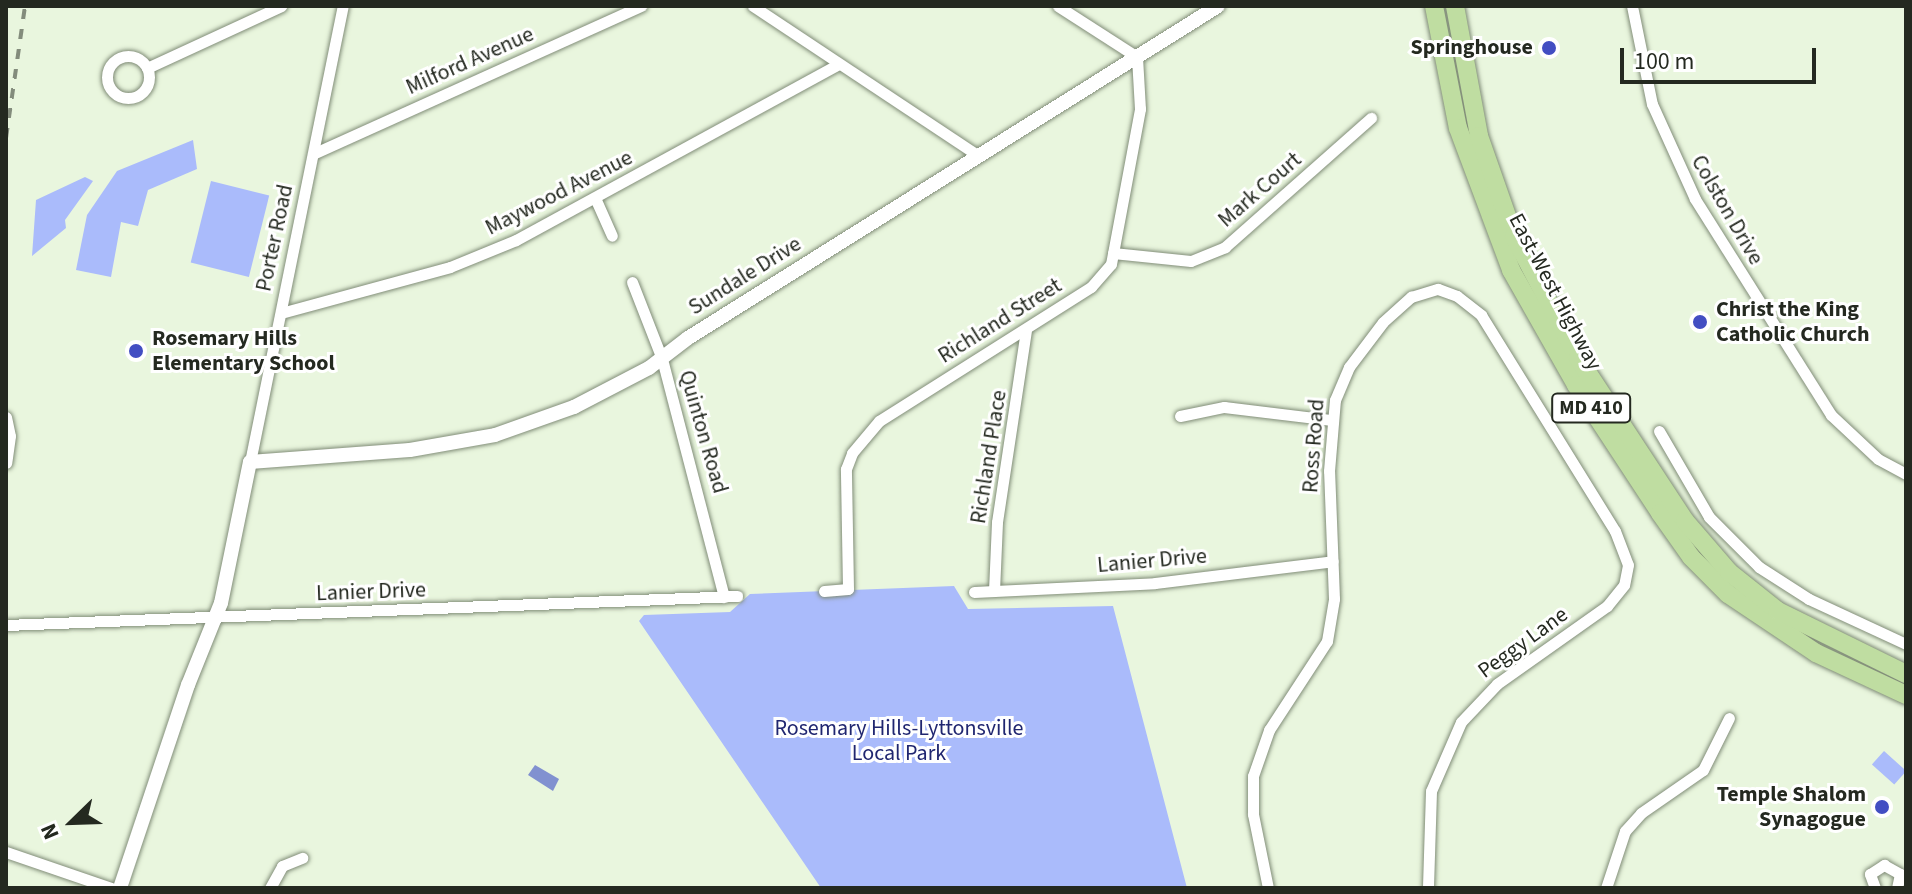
<!DOCTYPE html>
<html>
<head>
<meta charset="utf-8">
<style>
  body { margin:0 }
  #map { position:relative; width:1912px; height:894px; overflow:hidden; background:#e9f6de; font-family:"Source Sans 3",sans-serif }
  div>[style] { position:absolute }
  .green>* { inset:0; background:#aabbfb; transform-origin:0 0 }
  .water>* { inset:0; background:#8191d0 }
  .roads { filter:drop-shadow(0 0 2px #818d78) drop-shadow(0 0 2px #818d78) }
  .minor>* { height:11px; margin:-5.5px; padding:0 5.5px; transform-origin:5.5px; border-radius:5.5px; background:#fff }
  .minor>.ring { margin:-5.5px; padding:0; box-sizing:content-box; background:none; border:11px solid #fff; border-radius:50% }
  .tertiary>* { height:14px; margin:-7px; padding:0 7px; transform-origin:7px; border-radius:7px; background:#fff }
  .primary>* { height:18px; margin:-9px; padding:0 9px; transform-origin:9px; border-radius:9px; background:#bfdda1 }
  .rail>* { height:4px; margin-top:-2px; transform-origin:0; background:repeating-linear-gradient(90deg,#838c7c 0 10px,transparent 0 20px) }
  .dots>* { width:22px; height:22px; translate:-50% -50%; box-sizing:border-box; border:4px solid #fff; border-radius:50% }
  span { translate:-50% -50%; white-space:nowrap; text-align:center; line-height:1.15; -webkit-text-stroke:6px #fff; paint-order:stroke }
  .shield-label span { padding:2px 6px; background:#fff; border:2px solid; border-radius:6px; -webkit-text-stroke-width:0 }
  .shield-label { font-size:20px; color:#242920; font-weight:700 }
  .poi-label { font-size:22px; color:#242920; font-weight:700 }
  .right { translate:-100% -50%; text-align:right }
  .left { translate:0 -50%; text-align:left }
  .street-label { font-size:22px; color:#242920 }
  .park-label { font-size:22px; color:#202670 }
  .frame { position:absolute; inset:0; border:8px solid #242920; pointer-events:none }
  .north { position:absolute; left:32px; top:782px; width:80px; height:80px; -webkit-text-stroke:6px #fff; paint-order:stroke; rotate:247deg; font-size:22px; font-weight:700; line-height:32px; text-align:center; color:#242920 }
  .north::after { content:''; display:block; margin:auto; width:28px; height:36px; background:#242920; clip-path:polygon(50% 0,100% 100%,50% 72%,0 100%) }
  .scale { position:absolute; left:1620px; top:48px; width:196px; height:36px; box-sizing:border-box; border:4px solid #242920; border-top:0; padding-left:10px; font-size:24px; line-height:28px; white-space:nowrap; color:#242920; -webkit-text-stroke:6px #fff; paint-order:stroke }
</style>
</head>
<body>
<div id="map">
  <div class="green">
    <div style="clip-path:polygon(193px 140px,197px 169px,148px 190px,138px 226px,121px 222px,111px 277px,76px 270px,87px 215px,117px 171px)"></div>
    <div style="clip-path:polygon(85px 177px,93px 181px,65px 220px,66px 228px,32px 256px,36px 200px)"></div>
    <div style="left:211px;top:181px;width:60px;height:84px;rotate:14deg"></div>
    <div style="clip-path:polygon(954px 586px,968px 609px,1113px 606px,1187px 888px,821px 888px,639px 621px,644px 615px,730px 612px,750px 594px)"></div>
    <div style="left:1884px;top:751px;width:30px;height:18px;rotate:42deg"></div>
  </div>
  <div class="water">
    <div style="clip-path:polygon(535px 765px,559px 779px,553px 791px,528px 775px)"></div>
  </div>
  <div class="roads">
    <div class="minor">
      <div style="left:753px;top:6px;width:271px;rotate:33.6deg"></div>
      <div style="left:1632px;top:6px;width:100px;rotate:78.5deg"></div>
      <div style="left:1652px;top:104px;width:104px;rotate:65.6deg"></div>
      <div style="left:1695px;top:199px;width:255px;rotate:57.8deg"></div>
      <div style="left:1831px;top:415px;width:64px;rotate:43.1deg"></div>
      <div style="left:1878px;top:459px;width:32px;rotate:28deg"></div>
      <div class="ring" style="left:107px;top:56px;width:31px;height:31px"></div>
      <div style="left:147px;top:68px;width:148px;rotate:-24.8deg"></div>
      <div style="left:315px;top:153px;width:358px;rotate:-24.3deg"></div>
      <div style="left:596px;top:200px;width:39px;rotate:66deg"></div>
      <div style="left:1113px;top:253px;width:78px;rotate:5.9deg"></div>
      <div style="left:1191px;top:261px;width:37px;rotate:-22deg"></div>
      <div style="left:1225px;top:247px;width:195px;rotate:-41.5deg"></div>
      <div style="left:632px;top:282px;width:83px;rotate:68.7deg"></div>
      <div style="left:662px;top:359px;width:246px;rotate:75.4deg"></div>
      <div style="left:281px;top:313px;width:175px;rotate:-15.2deg"></div>
      <div style="left:450px;top:267px;width:71px;rotate:-22.2deg"></div>
      <div style="left:516px;top:240px;width:366px;rotate:-28.6deg"></div>
      <div style="left:1180px;top:416px;width:45px;rotate:-11.6deg"></div>
      <div style="left:1224px;top:407px;width:109px;rotate:6.9deg"></div>
      <div style="left:6px;top:417px;width:19px;rotate:78deg"></div>
      <div style="left:10px;top:436px;width:27px;rotate:98deg"></div>
      <div style="left:1659px;top:431px;width:99px;rotate:59.8deg"></div>
      <div style="left:1709px;top:517px;width:71px;rotate:45deg"></div>
      <div style="left:1759px;top:567px;width:59px;rotate:32.6deg"></div>
      <div style="left:1809px;top:599px;width:107px;rotate:24.9deg"></div>
      <div style="left:250px;top:462px;width:465px;rotate:-78.5deg"></div>
      <div style="left:824px;top:591px;width:24px;rotate:-5deg"></div>
      <div style="left:848px;top:589px;width:120px;rotate:-91deg"></div>
      <div style="left:846px;top:469px;width:17px;rotate:-69deg"></div>
      <div style="left:852px;top:453px;width:42px;rotate:-49.8deg"></div>
      <div style="left:879px;top:421px;width:251px;rotate:-32.3deg"></div>
      <div style="left:1091px;top:287px;width:30px;rotate:-49deg"></div>
      <div style="left:1111px;top:264px;width:158px;rotate:-79.4deg"></div>
      <div style="left:1140px;top:109px;width:52px;rotate:-93.3deg"></div>
      <div style="left:1137px;top:57px;width:94px;rotate:-147.2deg"></div>
      <div style="left:994px;top:591px;width:69px;rotate:-87.5deg"></div>
      <div style="left:997px;top:522px;width:194px;rotate:-81.4deg"></div>
      <div style="left:974px;top:592px;width:181px;rotate:-2.8deg"></div>
      <div style="left:1155px;top:583px;width:179px;rotate:-7deg"></div>
      <div style="left:6px;top:625px;width:732px;rotate:-2.27deg"></div>
      <div style="left:6px;top:852px;width:111px;rotate:18.9deg"></div>
      <div style="left:270px;top:888px;width:25px;rotate:-61deg"></div>
      <div style="left:282px;top:866px;width:22px;rotate:-22deg"></div>
      <div style="left:1268px;top:888px;width:76px;rotate:-101.5deg"></div>
      <div style="left:1253px;top:814px;width:38px;rotate:-90deg"></div>
      <div style="left:1253px;top:776px;width:49px;rotate:-70.8deg"></div>
      <div style="left:1269px;top:730px;width:106px;rotate:-56.9deg"></div>
      <div style="left:1327px;top:641px;width:43px;rotate:-80.5deg"></div>
      <div style="left:1334px;top:599px;width:128px;rotate:-92.2deg"></div>
      <div style="left:1329px;top:471px;width:71px;rotate:-85.2deg"></div>
      <div style="left:1335px;top:400px;width:36px;rotate:-67deg"></div>
      <div style="left:1349px;top:367px;width:56px;rotate:-52.9deg"></div>
      <div style="left:1383px;top:322px;width:38px;rotate:-42deg"></div>
      <div style="left:1411px;top:297px;width:28px;rotate:-17deg"></div>
      <div style="left:1438px;top:289px;width:20px;rotate:20deg"></div>
      <div style="left:1457px;top:296px;width:31px;rotate:38deg"></div>
      <div style="left:1481px;top:315px;width:254px;rotate:58.2deg"></div>
      <div style="left:1615px;top:531px;width:36px;rotate:69deg"></div>
      <div style="left:1628px;top:565px;width:20px;rotate:101deg"></div>
      <div style="left:1624px;top:585px;width:27px;rotate:129deg"></div>
      <div style="left:1607px;top:606px;width:135px;rotate:144.7deg"></div>
      <div style="left:1497px;top:684px;width:52px;rotate:133.5deg"></div>
      <div style="left:1461px;top:722px;width:75px;rotate:113.5deg"></div>
      <div style="left:1431px;top:791px;width:97px;rotate:91.8deg"></div>
      <div style="left:1606px;top:888px;width:60px;rotate:-71.6deg"></div>
      <div style="left:1625px;top:831px;width:24px;rotate:-48deg"></div>
      <div style="left:1641px;top:813px;width:75px;rotate:-34.7deg"></div>
      <div style="left:1703px;top:770px;width:58px;rotate:-63.4deg"></div>
      <div style="left:1875px;top:888px;width:15px;rotate:-110deg"></div>
      <div style="left:1870px;top:874px;width:17px;rotate:-33deg"></div>
      <div style="left:1884px;top:865px;width:18px;rotate:29deg"></div>
      <div style="left:1900px;top:874px;width:14px;rotate:102deg"></div>
    </div>
    <div class="tertiary">
      <div style="left:120px;top:888px;width:214px;rotate:-71.5deg"></div>
      <div style="left:188px;top:685px;width:88px;rotate:-68.1deg"></div>
      <div style="left:221px;top:603px;width:144px;rotate:-78.4deg"></div>
      <div style="left:250px;top:462px;width:160px;rotate:-4.3deg"></div>
      <div style="left:410px;top:450px;width:86px;rotate:-10deg"></div>
      <div style="left:495px;top:435px;width:84px;rotate:-19.5deg"></div>
      <div style="left:574px;top:407px;width:85px;rotate:-27.5deg"></div>
      <div style="left:649px;top:368px;width:49px;rotate:-37.6deg"></div>
      <div style="left:688px;top:338px;width:625px;rotate:-32.06deg"></div>
    </div>
    <div class="primary">
      <div style="left:1434px;top:6px;width:124px;rotate:78.9deg"></div>
      <div style="left:1458px;top:128px;width:152px;rotate:69.5deg"></div>
      <div style="left:1511px;top:270px;width:132px;rotate:60.5deg"></div>
      <div style="left:1576px;top:385px;width:153px;rotate:56.7deg"></div>
      <div style="left:1660px;top:513px;width:54px;rotate:54.8deg"></div>
      <div style="left:1691px;top:557px;width:52px;rotate:45deg"></div>
      <div style="left:1728px;top:594px;width:106px;rotate:33.8deg"></div>
      <div style="left:1816px;top:653px;width:99px;rotate:25deg"></div>
      <div style="left:1455px;top:6px;width:132px;rotate:79.5deg"></div>
      <div style="left:1479px;top:136px;width:106px;rotate:70.7deg"></div>
      <div style="left:1514px;top:236px;width:138px;rotate:62.3deg"></div>
      <div style="left:1578px;top:358px;width:195px;rotate:56.7deg"></div>
      <div style="left:1685px;top:521px;width:67px;rotate:49.2deg"></div>
      <div style="left:1729px;top:572px;width:63px;rotate:38.5deg"></div>
      <div style="left:1778px;top:611px;width:143px;rotate:26.2deg"></div>
    </div>
  </div>
  <div class="rail">
    <div style="left:6px;top:138px;width:133px;rotate:-81.8deg"></div>
  </div>
  <div class="dots">
    <div style="left:1549px;top:48px;background:#424ec2"></div>
    <div style="left:1700px;top:322px;background:#424ec2"></div>
    <div style="left:136px;top:351px;background:#424ec2"></div>
    <div style="left:1882px;top:807px;background:#424ec2"></div>
  </div>
  <div class="shield-label">
    <span style="left:1591px;top:408px">MD 410</span>
  </div>
  <div class="poi-label">
    <span class="right" style="left:1533px;top:48px">Springhouse</span>
    <span class="left" style="left:1716px;top:322px">Christ the King<br>Catholic Church</span>
    <span class="left" style="left:152px;top:351px">Rosemary Hills<br>Elementary School</span>
    <span class="right" style="left:1866px;top:807px">Temple Shalom<br>Synagogue</span>
  </div>
  <div class="street-label">
    <span style="left:470px;top:61px;rotate:-24deg">Milford Avenue</span>
    <span style="left:1260px;top:190px;rotate:-41deg">Mark Court</span>
    <span style="left:559px;top:193px;rotate:-27deg">Maywood Avenue</span>
    <span style="left:1727px;top:210px;rotate:60deg">Colston Drive</span>
    <span style="left:275px;top:238px;rotate:-78deg">Porter Road</span>
    <span style="left:745px;top:276px;rotate:-32deg">Sundale Drive</span>
    <span style="left:1555px;top:292px;rotate:62deg">East-West Highway</span>
    <span style="left:1000px;top:321px;rotate:-32deg">Richland Street</span>
    <span style="left:703px;top:432px;rotate:74deg">Quinton Road</span>
    <span style="left:1314px;top:446px;rotate:-86deg">Ross Road</span>
    <span style="left:989px;top:457px;rotate:-81deg">Richland Place</span>
    <span style="left:1152px;top:561px;rotate:-5deg">Lanier Drive</span>
    <span style="left:371px;top:592px;rotate:-2deg">Lanier Drive</span>
    <span style="left:1523px;top:643px;rotate:-36deg">Peggy Lane</span>
  </div>
  <div class="park-label">
    <span style="left:899px;top:741px">Rosemary Hills-Lyttonsville<br>Local Park</span>
  </div>
  <div class="frame"></div>
  <div class="north">N</div>
  <div class="scale">100 m</div>
</div>
</body>
</html>
